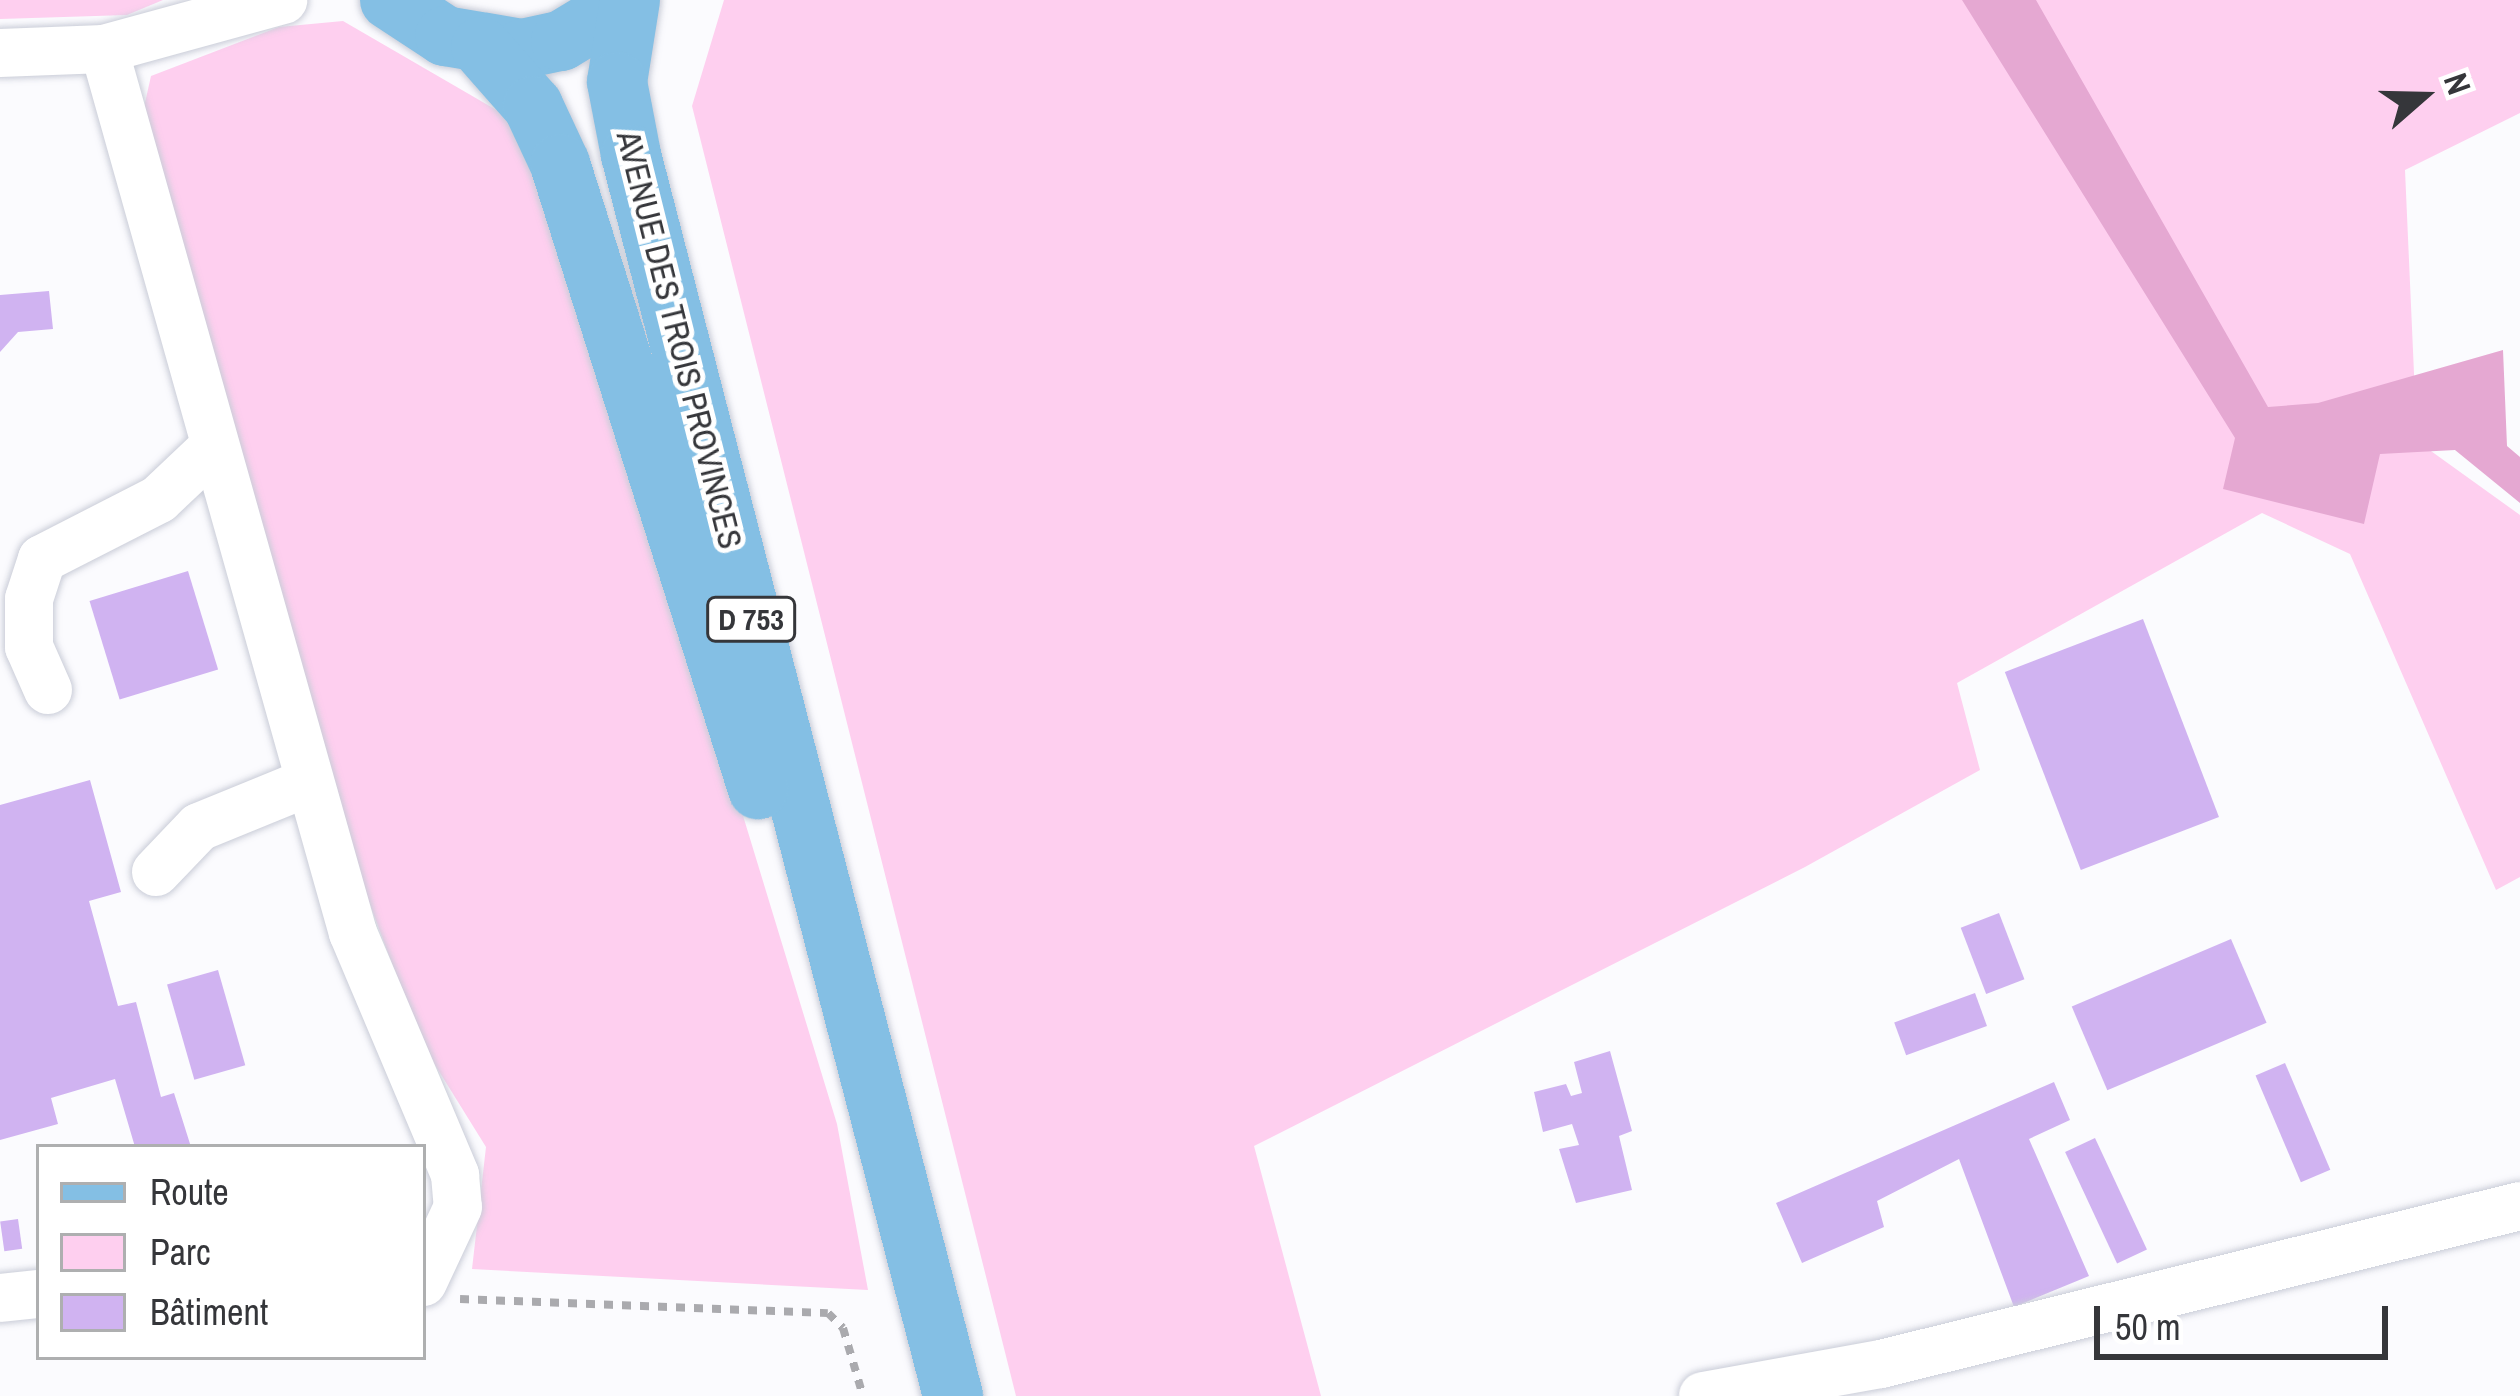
<!DOCTYPE html>
<html>
<head>
<meta charset="utf-8">
<style>
  body { margin:0 }
  #map { position:relative; width:2520px; height:1396px; overflow:hidden; background:#fbfbfe; font-family:"Archivo Narrow",sans-serif }
  div>[style] { position:absolute }
  .green>* { inset:0; background:#fecfef }
  .forest>* { inset:0; background:#e5a8d2 }
  .building>* { inset:0; background:#d0b3f1; transform-origin:0 0 }
  .path>* { height:8px; margin-top:-4px; transform-origin:0; background:repeating-linear-gradient(90deg,#aaaaae 0 9px,transparent 0 18px) }
  .roads { filter:drop-shadow(0 0 3px #cacdd8) drop-shadow(0 0 3px #cacdd8) }
  .minor>* { height:48px; margin:-24px; padding:0 24px; transform-origin:24px; border-radius:24px; background:#fff }
  .major>* { height:60px; margin:-30px; padding:0 30px; transform-origin:30px; border-radius:30px; background:#84bfe4 }
  span { translate:-50% -50%; white-space:nowrap; text-align:center; line-height:1.15; -webkit-text-stroke:10px #fff; paint-order:stroke }
  .shield-label span { padding:3px 9px; background:#fff; border:3px solid; border-radius:9px; -webkit-text-stroke-width:0 }
  .shield-label { font-size:30px; color:#35363a; font-weight:700 }
  .street-label { font-size:33px; color:#35363a }
  .legend { position:absolute; left:36px; top:1144px; width:390px; height:216px; box-sizing:border-box; background:#fff; border:3px solid #aeafb0; margin:0; padding:15px 21px; list-style:none; font-size:36px; color:#35363a }
  .legend li { display:flex; align-items:center; gap:24px; height:60px }
  .legend b { width:60px; border:3px solid #aeafb0 }
  .north { position:absolute; left:2364px; top:36px; width:120px; height:120px; -webkit-text-stroke:9px #fff; paint-order:stroke; rotate:70deg; font-size:33px; font-weight:700; line-height:48px; text-align:center; color:#35363a }
  .north::after { content:''; display:block; margin:auto; width:42px; height:54px; background:#35363a; clip-path:polygon(50% 0,100% 100%,50% 72%,0 100%) }
  .scale { position:absolute; left:2094px; top:1306px; width:294px; height:54px; box-sizing:border-box; border:6px solid #35363a; border-top:0; padding-left:15px; font-size:36px; line-height:42px; white-space:nowrap; color:#35363a; -webkit-text-stroke:9px #fff; paint-order:stroke }
</style>
</head>
<body>
<div id="map">
  <div class="green">
    <div style="clip-path:polygon(0 0,163px 0,127px 15px,0 19px)"></div>
    <div style="clip-path:polygon(724px 0,2520px 0,2520px 113px,2405px 170px,2417px 441px,2520px 515px,2520px 877px,2496px 890px,2350px 554px,2262px 513px,1957px 683px,1980px 770px,1805px 867px,1254px 1146px,1321px 1396px,1016px 1396px,692px 106px)"></div>
    <div style="clip-path:polygon(343px 21px,505px 115px,525px 154px,648px 504px,837px 1124px,868px 1290px,472px 1269px,486px 1147px,422px 1044px,359px 875px,140px 125px,151px 76px,279px 27px)"></div>
  </div>
  <div class="forest">
    <div style="clip-path:polygon(1962px 0,2036px 0,2268px 407px,2318px 403px,2503px 350px,2507px 446px,2520px 457px,2520px 503px,2455px 450px,2380px 454px,2364px 524px,2223px 489px,2235px 438px)"></div>
  </div>
  <div class="building">
    <div style="clip-path:polygon(49px 291px,53px 329px,18px 332px,0 352px,0 295px)"></div>
    <div style="left:188px;top:571px;width:103px;height:103px;rotate:73deg"></div>
    <div style="left:2143px;top:619px;width:212px;height:148px;rotate:69deg"></div>
    <div style="clip-path:polygon(90px 780px,121px 892px,89px 901px,118px 1006px,136px 1002px,161px 1097px,174px 1093px,191px 1147px,135px 1147px,115px 1079px,51px 1098px,58px 1124px,0 1140px,0 805px)"></div>
    <div style="left:1999px;top:913px;width:71px;height:41px;rotate:69deg"></div>
    <div style="left:2231px;top:939px;width:91px;height:173px;rotate:67deg"></div>
    <div style="left:218px;top:970px;width:99px;height:53px;rotate:74deg"></div>
    <div style="left:1975px;top:993px;width:35px;height:86px;rotate:70deg"></div>
    <div style="clip-path:polygon(1610px 1051px,1632px 1131px,1619px 1136px,1632px 1190px,1576px 1203px,1559px 1149px,1579px 1145px,1572px 1124px,1543px 1132px,1534px 1092px,1566px 1084px,1571px 1096px,1582px 1093px,1574px 1062px)"></div>
    <div style="left:2285px;top:1063px;width:116px;height:32px;rotate:67deg"></div>
    <div style="clip-path:polygon(2054px 1082px,2070px 1120px,2029px 1139px,2089px 1276px,2014px 1307px,1959px 1159px,1877px 1201px,1884px 1227px,1802px 1263px,1776px 1203px)"></div>
    <div style="left:2095px;top:1138px;width:123px;height:33px;rotate:65deg"></div>
    <div style="left:18px;top:1219px;width:30px;height:18px;rotate:82deg"></div>
  </div>
  <div class="path">
    <div style="left:460px;top:1299px;width:368px;rotate:2.2deg"></div>
    <div style="left:828px;top:1313px;width:21px;rotate:45deg"></div>
    <div style="left:843px;top:1328px;width:71px;rotate:73.6deg"></div>
  </div>
  <div class="roads">
    <div class="minor">
      <div style="left:104px;top:49px;width:918px;rotate:74.27deg"></div>
      <div style="left:353px;top:933px;width:263px;rotate:67.1deg"></div>
      <div style="left:455px;top:1175px;width:32px;rotate:85deg"></div>
      <div style="left:458px;top:1207px;width:83px;rotate:115deg"></div>
      <div style="left:0;top:53px;width:104px;rotate:-2.2deg"></div>
      <div style="left:104px;top:49px;width:186px;rotate:-15.3deg"></div>
      <div style="left:48px;top:690px;width:47px;rotate:-113.8deg"></div>
      <div style="left:29px;top:647px;width:48px;rotate:-90deg"></div>
      <div style="left:29px;top:599px;width:42px;rotate:-72deg"></div>
      <div style="left:42px;top:559px;width:131px;rotate:-27.1deg"></div>
      <div style="left:159px;top:499px;width:76px;rotate:-43.4deg"></div>
      <div style="left:156px;top:872px;width:62px;rotate:-46.3deg"></div>
      <div style="left:199px;top:827px;width:119px;rotate:-22.2deg"></div>
      <div style="left:0;top:1298px;width:39px;rotate:-6deg"></div>
      <div style="left:1703px;top:1396px;width:181px;rotate:-10.2deg"></div>
      <div style="left:1881px;top:1364px;width:658px;rotate:-13.89deg"></div>
    </div>
    <div class="major">
      <div style="left:390px;top:0;width:66px;rotate:33.2deg"></div>
      <div style="left:445px;top:36px;width:78px;rotate:9.6deg"></div>
      <div style="left:522px;top:49px;width:40px;rotate:-12deg"></div>
      <div style="left:561px;top:41px;width:79px;rotate:-31.1deg"></div>
      <div style="left:630px;top:0;width:83px;rotate:99deg"></div>
      <div style="left:617px;top:82px;width:74px;rotate:79.1deg"></div>
      <div style="left:631px;top:155px;width:1282px;rotate:75.45deg"></div>
      <div style="left:481px;top:47px;width:79px;rotate:48.6deg"></div>
      <div style="left:533px;top:106px;width:64px;rotate:65deg"></div>
      <div style="left:560px;top:164px;width:656px;rotate:72.42deg"></div>
    </div>
  </div>
  <div class="shield-label">
    <span style="left:751px;top:619px">D 753</span>
  </div>
  <div class="street-label">
    <span style="left:679px;top:340px;rotate:76deg">AVENUE DES TROIS PROVINCES</span>
  </div>
  <ul class="legend">
  <li><b style="height:15px;background:#84bfe4"></b>Route</li>
  <li><b style="height:33px;background:#fecfef"></b>Parc</li>
  <li><b style="height:33px;background:#d0b3f1"></b>Bâtiment</li>
  </ul>
  <div class="north">N</div>
  <div class="scale">50 m</div>
</div>
</body>
</html>
